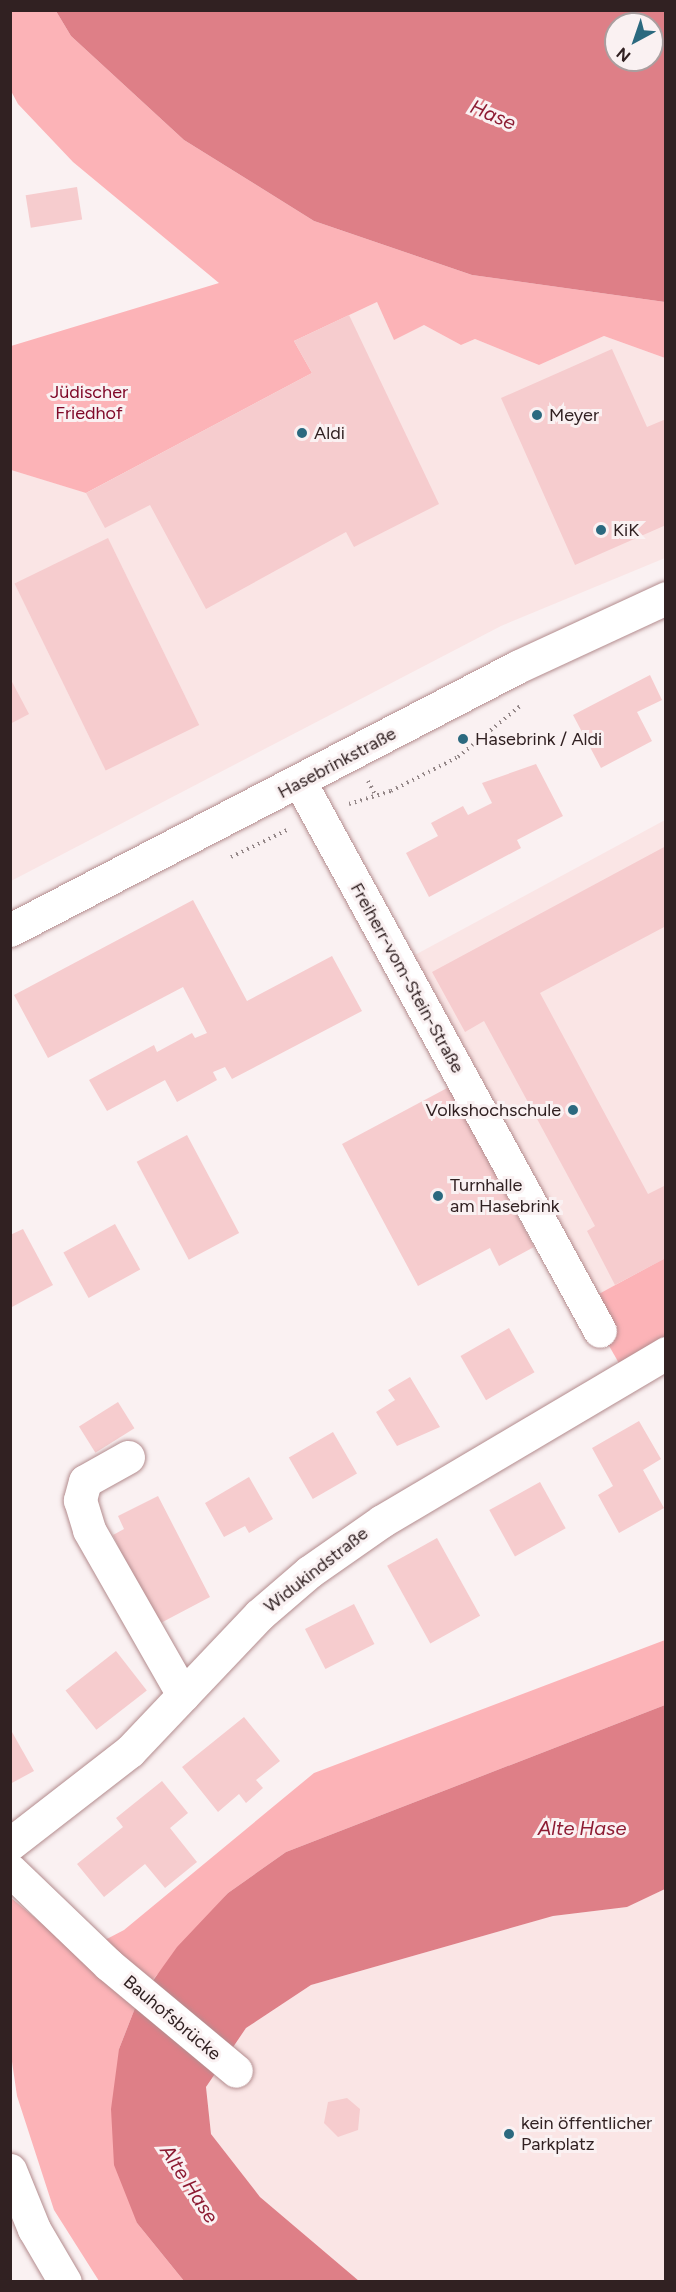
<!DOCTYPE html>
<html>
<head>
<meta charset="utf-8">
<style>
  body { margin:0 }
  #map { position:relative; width:676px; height:2292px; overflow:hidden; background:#faf1f2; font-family:Figtree,sans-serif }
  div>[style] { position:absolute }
  .built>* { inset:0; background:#fae5e5 }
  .green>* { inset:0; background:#fcb3b7 }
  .water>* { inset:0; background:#de7f87 }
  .building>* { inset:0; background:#f6ccce; transform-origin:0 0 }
  .path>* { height:4px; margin-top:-2px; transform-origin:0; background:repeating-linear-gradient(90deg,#948788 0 1.5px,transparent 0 6px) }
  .roads { filter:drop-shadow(0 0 2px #b38c8e) drop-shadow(0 0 2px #b38c8e) }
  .minor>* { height:33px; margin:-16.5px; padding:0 16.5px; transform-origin:16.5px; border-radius:16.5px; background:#fff }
  .dots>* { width:16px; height:16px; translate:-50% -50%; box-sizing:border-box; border:3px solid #faf1f2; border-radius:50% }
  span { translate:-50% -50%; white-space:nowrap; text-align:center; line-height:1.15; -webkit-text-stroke:6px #faf1f2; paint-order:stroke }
  .park-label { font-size:18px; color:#800929 }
  .poi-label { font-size:18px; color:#312122 }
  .left { translate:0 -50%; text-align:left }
  .right { translate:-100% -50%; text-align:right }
  .street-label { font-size:18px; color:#312122 }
  .water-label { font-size:20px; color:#8d1c33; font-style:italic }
  .frame { position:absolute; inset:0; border:12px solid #312122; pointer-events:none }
  .north { position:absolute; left:604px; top:12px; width:60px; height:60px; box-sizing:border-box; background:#faf1f2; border:2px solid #aa9e9f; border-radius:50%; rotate:220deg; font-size:16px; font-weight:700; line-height:24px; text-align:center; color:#312122 }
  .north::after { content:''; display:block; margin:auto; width:21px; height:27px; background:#2b697f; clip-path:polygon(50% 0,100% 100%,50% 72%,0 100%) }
</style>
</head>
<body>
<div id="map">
  <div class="built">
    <div style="clip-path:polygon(377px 302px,394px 339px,424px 325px,461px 345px,475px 339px,539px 365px,604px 336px,665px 358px,665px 558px,501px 626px,11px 881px,11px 470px,87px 493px,311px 372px,294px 341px)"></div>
    <div style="clip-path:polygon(665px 820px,665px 1258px,584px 1302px,400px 963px)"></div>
    <div style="clip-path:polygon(665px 1889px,665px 2281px,359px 2281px,260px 2197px,211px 2134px,206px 2087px,246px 2028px,311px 1985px,553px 1916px,627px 1907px)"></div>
  </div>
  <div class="green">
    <div style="clip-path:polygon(11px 11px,56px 11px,71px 36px,184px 140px,314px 221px,472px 275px,665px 302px,665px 358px,604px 336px,539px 365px,475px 339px,461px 345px,424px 325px,394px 340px,377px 302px,294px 341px,312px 373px,86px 493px,11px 470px,11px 346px,219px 283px,73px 162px,18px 104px,11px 91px)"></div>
    <div style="clip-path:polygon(665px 1258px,665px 1336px,620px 1365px,584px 1302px)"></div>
    <div style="clip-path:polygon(665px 1640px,665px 1705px,286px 1852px,228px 1893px,150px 1983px,101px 1942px,124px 1930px,314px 1773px)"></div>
    <div style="clip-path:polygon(10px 1897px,137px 2003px,119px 2049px,137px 2223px,184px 2281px,99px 2281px,54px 2210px,17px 2096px,10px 2048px)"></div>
  </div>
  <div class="water">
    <div style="clip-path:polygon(evenodd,56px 11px,665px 11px,665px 302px,472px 275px,314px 221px,184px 140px,71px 36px,56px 11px,616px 24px,652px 24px,652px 60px,616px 60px,616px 24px)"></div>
    <div style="clip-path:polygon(665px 1705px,665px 1889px,627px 1907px,553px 1916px,311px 1985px,246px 2028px,206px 2087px,211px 2134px,260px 2197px,359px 2281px,184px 2281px,137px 2223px,114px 2165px,111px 2109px,119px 2049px,137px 2003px,177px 1947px,228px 1893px,286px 1852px)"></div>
  </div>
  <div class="building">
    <div style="left:77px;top:187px;width:33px;height:52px;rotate:81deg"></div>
    <div style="clip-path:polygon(349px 315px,439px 504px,354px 547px,346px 532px,206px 609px,150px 505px,105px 528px,86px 493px,312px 373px,294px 341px)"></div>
    <div style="clip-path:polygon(612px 349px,647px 427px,666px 419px,666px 525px,575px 565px,501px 398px)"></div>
    <div style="left:108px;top:538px;width:208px;height:104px;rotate:64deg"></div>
    <div style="clip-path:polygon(650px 675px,662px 700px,637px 712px,652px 741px,601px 768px,573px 715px)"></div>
    <div style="clip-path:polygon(10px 678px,29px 714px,10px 724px)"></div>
    <div style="clip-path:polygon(536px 764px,563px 816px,517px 840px,521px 848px,429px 897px,406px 853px,438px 836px,431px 823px,463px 806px,468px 815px,492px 803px,482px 783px)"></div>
    <div style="clip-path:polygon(666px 846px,666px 926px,540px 993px,648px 1194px,666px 1185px,666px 1258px,615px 1285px,587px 1231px,595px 1226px,484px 1021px,465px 1032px,432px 972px)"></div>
    <div style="clip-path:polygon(193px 900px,247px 1001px,332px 956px,362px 1011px,232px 1079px,225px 1067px,213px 1072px,217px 1080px,177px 1102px,165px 1080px,107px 1111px,89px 1080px,154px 1045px,157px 1052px,192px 1033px,195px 1038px,207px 1033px,183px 987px,48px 1058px,14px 995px)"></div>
    <div style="clip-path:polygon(449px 1087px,534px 1247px,499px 1266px,490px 1248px,418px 1286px,342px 1144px)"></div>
    <div style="left:187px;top:1135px;width:111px;height:57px;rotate:62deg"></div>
    <div style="left:115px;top:1224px;width:52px;height:59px;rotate:61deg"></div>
    <div style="clip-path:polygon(23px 1229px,53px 1285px,10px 1308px,10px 1235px)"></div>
    <div style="left:509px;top:1328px;width:51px;height:56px;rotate:60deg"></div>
    <div style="clip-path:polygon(410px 1377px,440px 1427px,397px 1446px,376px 1412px,395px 1400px,388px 1390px)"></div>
    <div style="left:118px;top:1402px;width:31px;height:46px;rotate:58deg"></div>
    <div style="clip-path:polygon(639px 1421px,661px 1459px,643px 1470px,664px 1508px,619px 1533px,598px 1495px,613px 1486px,592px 1448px)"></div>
    <div style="left:333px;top:1432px;width:48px;height:51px;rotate:60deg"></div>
    <div style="clip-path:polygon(249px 1477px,273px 1519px,249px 1533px,245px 1526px,224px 1537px,205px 1503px)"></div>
    <div style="left:540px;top:1482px;width:53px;height:58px;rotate:61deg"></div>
    <div style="clip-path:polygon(158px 1496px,210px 1597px,155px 1626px,113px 1535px,124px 1529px,118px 1516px)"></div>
    <div style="left:437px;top:1538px;width:89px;height:57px;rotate:61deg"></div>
    <div style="left:354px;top:1604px;width:45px;height:55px;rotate:63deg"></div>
    <div style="left:116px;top:1651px;width:50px;height:64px;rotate:52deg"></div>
    <div style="clip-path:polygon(244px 1717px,280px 1761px,256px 1780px,263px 1788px,246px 1803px,239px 1794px,218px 1812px,182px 1767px)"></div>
    <div style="clip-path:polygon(12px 1732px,34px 1771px,10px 1784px,10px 1733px)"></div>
    <div style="clip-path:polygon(162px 1781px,188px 1813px,170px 1828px,197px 1862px,165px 1888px,145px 1864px,104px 1897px,77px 1864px,123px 1827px,116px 1818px)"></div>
    <div style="clip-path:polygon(347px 2098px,360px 2109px,358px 2130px,338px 2137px,324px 2123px,328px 2102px)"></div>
  </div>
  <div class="path">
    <div style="left:368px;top:781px;width:17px;rotate:62deg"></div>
    <div style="left:349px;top:804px;width:44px;rotate:-17.2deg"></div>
    <div style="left:391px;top:791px;width:75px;rotate:-26.9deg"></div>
    <div style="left:458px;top:757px;width:80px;rotate:-39.4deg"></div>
    <div style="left:231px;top:857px;width:62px;rotate:-25.7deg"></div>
    <div style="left:10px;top:1090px;width:74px;rotate:90deg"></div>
  </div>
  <div class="roads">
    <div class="minor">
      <div style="left:301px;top:784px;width:623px;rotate:61.34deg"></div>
      <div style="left:10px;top:930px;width:573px;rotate:-27.41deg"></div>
      <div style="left:519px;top:666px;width:162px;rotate:-24.8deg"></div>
      <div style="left:128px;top:1457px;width:49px;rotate:150.8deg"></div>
      <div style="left:85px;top:1481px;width:20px;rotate:105deg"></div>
      <div style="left:80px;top:1500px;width:31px;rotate:73deg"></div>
      <div style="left:89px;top:1530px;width:190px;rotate:60.3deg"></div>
      <div style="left:10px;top:1844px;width:152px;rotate:-37.8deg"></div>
      <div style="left:130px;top:1751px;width:187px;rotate:-46.5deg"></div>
      <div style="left:259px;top:1615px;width:66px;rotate:-40.7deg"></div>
      <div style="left:309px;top:1572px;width:89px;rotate:-34.9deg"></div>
      <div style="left:382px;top:1521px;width:330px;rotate:-30.6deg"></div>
      <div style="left:10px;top:1870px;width:137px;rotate:43.8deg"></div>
      <div style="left:109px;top:1965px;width:165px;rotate:39.8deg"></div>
      <div style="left:10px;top:2170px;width:64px;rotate:67.9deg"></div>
      <div style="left:34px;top:2229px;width:61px;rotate:59.7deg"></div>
    </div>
  </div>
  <div class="dots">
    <div style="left:537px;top:415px;background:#2b697f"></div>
    <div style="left:302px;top:433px;background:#2b697f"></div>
    <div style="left:601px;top:530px;background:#2b697f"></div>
    <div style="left:463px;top:739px;background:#2b697f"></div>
    <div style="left:573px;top:1110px;background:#2b697f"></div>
    <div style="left:438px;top:1196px;background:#2b697f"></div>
    <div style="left:509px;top:2134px;background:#2b697f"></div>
  </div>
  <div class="park-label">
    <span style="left:89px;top:403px">Jüdischer<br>Friedhof</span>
  </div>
  <div class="poi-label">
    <span class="left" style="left:549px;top:415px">Meyer</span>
    <span class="left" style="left:314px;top:433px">Aldi</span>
    <span class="left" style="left:613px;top:530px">KiK</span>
    <span class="left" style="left:475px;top:739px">Hasebrink / Aldi</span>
    <span class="right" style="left:561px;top:1110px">Volkshochschule</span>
    <span class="left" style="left:450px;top:1196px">Turnhalle<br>am Hasebrink</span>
    <span class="left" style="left:521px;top:2134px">kein öffentlicher<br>Parkplatz</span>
  </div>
  <div class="street-label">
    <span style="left:337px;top:763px;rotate:-28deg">Hasebrinkstraße</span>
    <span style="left:407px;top:978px;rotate:61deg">Freiherr-vom-Stein-Straße</span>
    <span style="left:316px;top:1570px;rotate:-38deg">Widukindstraße</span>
    <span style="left:172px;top:2018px;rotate:40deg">Bauhofsbrücke</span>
  </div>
  <div class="water-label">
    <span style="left:493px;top:115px;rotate:23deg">Hase</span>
    <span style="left:582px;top:1828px">Alte Hase</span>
    <span style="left:189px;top:2184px;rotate:57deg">Alte Hase</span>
  </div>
  <div class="frame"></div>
  <div class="north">N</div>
</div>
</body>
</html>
